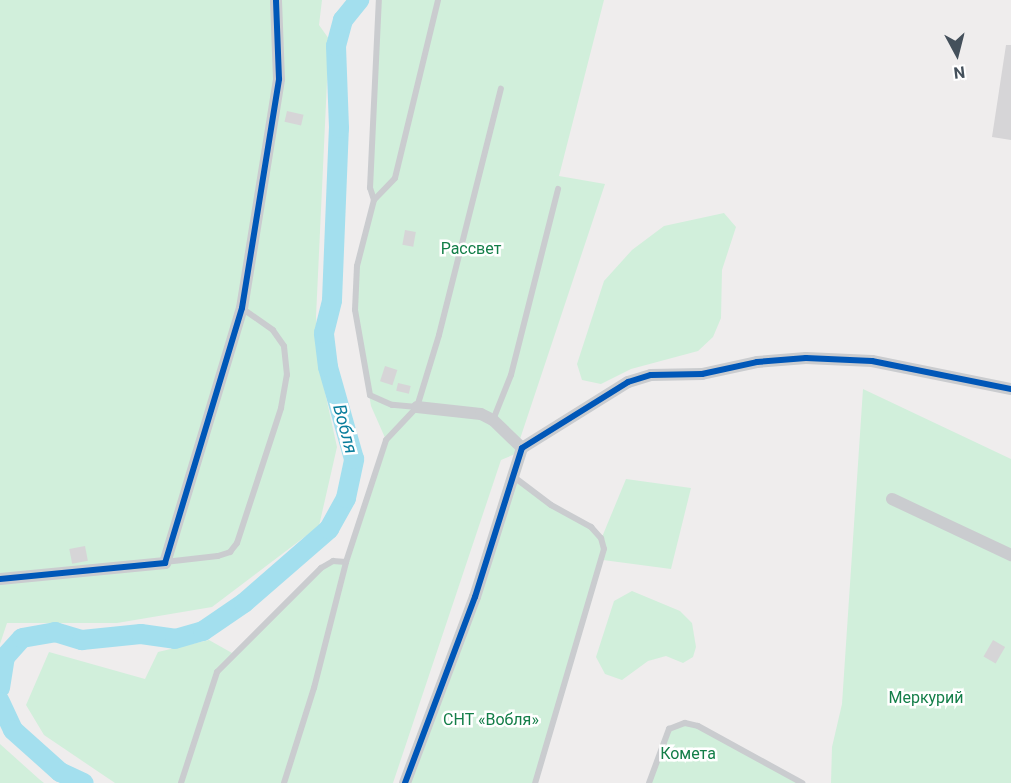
<!DOCTYPE html>
<html>
<head>
<meta charset="utf-8">
<style>
  body { margin:0 }
  #map { position:relative; width:1011px; height:783px; overflow:hidden; background:#efeded; font-family:Roboto,sans-serif }
  div>[style] { position:absolute }
  .green>* { inset:0; background:#d1efdb }
  .river>* { height:20px; margin:-10px; padding:0 10px; transform-origin:10px; border-radius:10px; background:#a3dfee }
  .building>* { inset:0; background:#d6d5d7; transform-origin:0 0 }
  .service>* { height:6px; margin:-3px; padding:0 3px; transform-origin:3px; border-radius:3px; background:#cacccf }
  .minor>* { height:12px; margin:-6px; padding:0 6px; transform-origin:6px; border-radius:6px; background:#cacccf }
  .cycleway>* { height:6px; margin:-3px; padding:0 3px; transform-origin:3px; border-radius:3px; background:#0057b8 }
  span { translate:-50% -50%; white-space:nowrap; text-align:center; line-height:1.15; -webkit-text-stroke:5px #fff; paint-order:stroke }
  .park-label { font-size:16px; color:#137e48 }
  .water-label { font-size:18px; color:#087d9c; font-style:italic }
  .north { position:absolute; left:927px; top:24px; width:60px; height:60px; -webkit-text-stroke:4px #fff; paint-order:stroke; rotate:173deg; font-size:16px; font-weight:700; line-height:24px; text-align:center; color:#44505b }
  .north::after { content:''; display:block; margin:auto; width:21px; height:27px; background:#44505b; clip-path:polygon(50% 0,100% 100%,50% 72%,0 100%) }
</style>
</head>
<body>
<div id="map">
  <div class="green">
    <div style="clip-path:polygon(0 0,322px 0,319px 25px,329px 39px,316px 317px,319px 365px,337px 447px,319px 526px,212px 607px,117px 623px,7px 623px,0 644px)"></div>
    <div style="clip-path:polygon(379px 0,604px 0,559px 176px,605px 184px,515px 454px,501px 460px,393px 783px,115px 783px,44px 735px,26px 705px,49px 652px,145px 679px,158px 652px,209px 640px,232px 653px,321px 568px,333px 561px,346px 562px,386px 440px,371px 406px,355px 310px,357px 266px,374px 200px,370px 188px)"></div>
    <div style="clip-path:polygon(724px 213px,736px 227px,722px 270px,721px 318px,713px 337px,698px 351px,631px 369px,601px 384px,582px 380px,577px 364px,604px 281px,632px 250px,664px 226px)"></div>
    <div style="clip-path:polygon(863px 389px,1011px 459px,1011px 783px,831px 783px,832px 747px,842px 704px)"></div>
    <div style="clip-path:polygon(513px 476px,602px 537px,626px 479px,691px 488px,671px 569px,603px 560px,535px 783px,405px 783px)"></div>
    <div style="clip-path:polygon(632px 591px,680px 611px,692px 623px,696px 647px,693px 657px,683px 663px,666px 656px,648px 661px,622px 680px,605px 674px,596px 657px,614px 601px)"></div>
    <div style="clip-path:polygon(685px 723px,698px 726px,802px 783px,649px 783px,669px 729px)"></div>
    <div style="clip-path:polygon(0 744px,39px 779px,44px 783px,0 783px)"></div>
  </div>
  <div class="river">
    <div style="left:0;top:688px;width:31px;rotate:-81deg"></div>
    <div style="left:5px;top:657px;width:25px;rotate:-48deg"></div>
    <div style="left:22px;top:638px;width:34px;rotate:-10deg"></div>
    <div style="left:55px;top:632px;width:28px;rotate:17deg"></div>
    <div style="left:82px;top:640px;width:59px;rotate:-5.8deg"></div>
    <div style="left:141px;top:634px;width:34px;rotate:8deg"></div>
    <div style="left:175px;top:639px;width:29px;rotate:-16deg"></div>
    <div style="left:203px;top:631px;width:50px;rotate:-34.3deg"></div>
    <div style="left:244px;top:603px;width:113px;rotate:-41deg"></div>
    <div style="left:329px;top:529px;width:35px;rotate:-61deg"></div>
    <div style="left:346px;top:498px;width:40px;rotate:-78deg"></div>
    <div style="left:354px;top:459px;width:96px;rotate:-105.8deg"></div>
    <div style="left:328px;top:367px;width:34px;rotate:-97deg"></div>
    <div style="left:324px;top:333px;width:34px;rotate:-76deg"></div>
    <div style="left:332px;top:300px;width:172px;rotate:-87.7deg"></div>
    <div style="left:339px;top:128px;width:82px;rotate:-92.1deg"></div>
    <div style="left:336px;top:46px;width:27px;rotate:-75deg"></div>
    <div style="left:343px;top:20px;width:26px;rotate:-51deg"></div>
    <div style="left:0;top:702px;width:31px;rotate:65deg"></div>
    <div style="left:13px;top:730px;width:63px;rotate:41.8deg"></div>
    <div style="left:60px;top:772px;width:26px;rotate:25deg"></div>
  </div>
  <div class="building">
    <div style="clip-path:polygon(1006px 45px,1011px 45px,1011px 140px,992px 137px)"></div>
    <div style="left:287px;top:111px;width:17px;height:11px;rotate:13deg"></div>
    <div style="left:405px;top:230px;width:11px;height:15px;rotate:10deg"></div>
    <div style="left:385px;top:366px;width:13px;height:16px;rotate:18deg"></div>
    <div style="left:398px;top:383px;width:13px;height:8px;rotate:13deg"></div>
    <div style="left:85px;top:546px;width:15px;height:16px;rotate:79deg"></div>
    <div style="left:993px;top:640px;width:14px;height:19px;rotate:30deg"></div>
  </div>
  <div class="service">
    <div style="left:374px;top:200px;width:13px;rotate:-108deg"></div>
    <div style="left:370px;top:188px;width:188px;rotate:-87.3deg"></div>
    <div style="left:417px;top:407px;width:25px;rotate:-175deg"></div>
    <div style="left:392px;top:405px;width:24px;rotate:-156deg"></div>
    <div style="left:370px;top:395px;width:86px;rotate:-100deg"></div>
    <div style="left:355px;top:310px;width:44px;rotate:-87.4deg"></div>
    <div style="left:357px;top:266px;width:68px;rotate:-75.6deg"></div>
    <div style="left:374px;top:200px;width:30px;rotate:-46deg"></div>
    <div style="left:395px;top:178px;width:183px;rotate:-76.4deg"></div>
    <div style="left:493px;top:420px;width:48px;rotate:-68.2deg"></div>
    <div style="left:511px;top:375px;width:192px;rotate:-75.8deg"></div>
    <div style="left:514px;top:477px;width:46px;rotate:37.1deg"></div>
    <div style="left:551px;top:505px;width:46px;rotate:28.8deg"></div>
    <div style="left:591px;top:527px;width:15px;rotate:48deg"></div>
    <div style="left:601px;top:538px;width:11px;rotate:75deg"></div>
    <div style="left:604px;top:549px;width:244px;rotate:106.4deg"></div>
    <div style="left:165px;top:562px;width:53px;rotate:-6.5deg"></div>
    <div style="left:218px;top:556px;width:13px;rotate:-18deg"></div>
    <div style="left:230px;top:552px;width:11px;rotate:-52deg"></div>
    <div style="left:237px;top:543px;width:142px;rotate:-71.9deg"></div>
    <div style="left:281px;top:408px;width:34px;rotate:-80deg"></div>
    <div style="left:287px;top:375px;width:29px;rotate:-96deg"></div>
    <div style="left:284px;top:346px;width:19px;rotate:-125deg"></div>
    <div style="left:273px;top:330px;width:38px;rotate:-145deg"></div>
    <div style="left:181px;top:783px;width:117px;rotate:-72deg"></div>
    <div style="left:217px;top:672px;width:147px;rotate:-45deg"></div>
    <div style="left:321px;top:568px;width:14px;rotate:-30deg"></div>
    <div style="left:333px;top:561px;width:13px;rotate:4deg"></div>
    <div style="left:284px;top:783px;width:100px;rotate:-72.5deg"></div>
    <div style="left:314px;top:688px;width:130px;rotate:-75.7deg"></div>
    <div style="left:346px;top:562px;width:128px;rotate:-71.8deg"></div>
    <div style="left:386px;top:440px;width:45px;rotate:-46.8deg"></div>
    <div style="left:417px;top:407px;width:75px;rotate:-73deg"></div>
    <div style="left:439px;top:335px;width:254px;rotate:-75.9deg"></div>
    <div style="left:649px;top:783px;width:58px;rotate:-69.7deg"></div>
    <div style="left:669px;top:729px;width:17px;rotate:-21deg"></div>
    <div style="left:685px;top:723px;width:13px;rotate:13deg"></div>
    <div style="left:698px;top:726px;width:119px;rotate:28.7deg"></div>
  </div>
  <div class="minor">
    <div style="left:417px;top:407px;width:64px;rotate:6.2deg"></div>
    <div style="left:481px;top:414px;width:13px;rotate:27deg"></div>
    <div style="left:493px;top:420px;width:40px;rotate:44deg"></div>
    <div style="left:892px;top:499px;width:132px;rotate:25.2deg"></div>
    <div style="left:0;top:579px;width:166px;rotate:-5.5deg"></div>
    <div style="left:165px;top:563px;width:266px;rotate:-73.2deg"></div>
    <div style="left:242px;top:308px;width:232px;rotate:-80.8deg"></div>
    <div style="left:279px;top:79px;width:79px;rotate:-92.2deg"></div>
    <div style="left:405px;top:783px;width:199px;rotate:-69.4deg"></div>
    <div style="left:475px;top:597px;width:156px;rotate:-72.5deg"></div>
    <div style="left:522px;top:448px;width:125px;rotate:-31.9deg"></div>
    <div style="left:628px;top:382px;width:24px;rotate:-17deg"></div>
    <div style="left:651px;top:375px;width:51px;rotate:-1.1deg"></div>
    <div style="left:702px;top:374px;width:56px;rotate:-12.3deg"></div>
    <div style="left:757px;top:362px;width:49px;rotate:-4.7deg"></div>
    <div style="left:806px;top:358px;width:66px;rotate:2.6deg"></div>
    <div style="left:872px;top:361px;width:142px;rotate:11.4deg"></div>
  </div>
  <div class="cycleway">
    <div style="left:0;top:579px;width:166px;rotate:-5.5deg"></div>
    <div style="left:165px;top:563px;width:266px;rotate:-73.2deg"></div>
    <div style="left:242px;top:308px;width:232px;rotate:-80.8deg"></div>
    <div style="left:279px;top:79px;width:79px;rotate:-92.2deg"></div>
    <div style="left:405px;top:783px;width:199px;rotate:-69.4deg"></div>
    <div style="left:475px;top:597px;width:156px;rotate:-72.5deg"></div>
    <div style="left:522px;top:448px;width:125px;rotate:-31.9deg"></div>
    <div style="left:628px;top:382px;width:24px;rotate:-17deg"></div>
    <div style="left:651px;top:375px;width:51px;rotate:-1.1deg"></div>
    <div style="left:702px;top:374px;width:56px;rotate:-12.3deg"></div>
    <div style="left:757px;top:362px;width:49px;rotate:-4.7deg"></div>
    <div style="left:806px;top:358px;width:66px;rotate:2.6deg"></div>
    <div style="left:872px;top:361px;width:142px;rotate:11.4deg"></div>
  </div>
  <div class="park-label">
    <span style="left:471px;top:249px">Рассвет</span>
    <span style="left:926px;top:698px">Меркурий</span>
    <span style="left:491px;top:720px">СНТ «Вобля»</span>
    <span style="left:688px;top:754px">Комета</span>
  </div>
  <div class="water-label">
    <span style="left:345px;top:429px;rotate:75deg">Вобля</span>
  </div>
  <div class="north">N</div>
</div>
</body>
</html>
